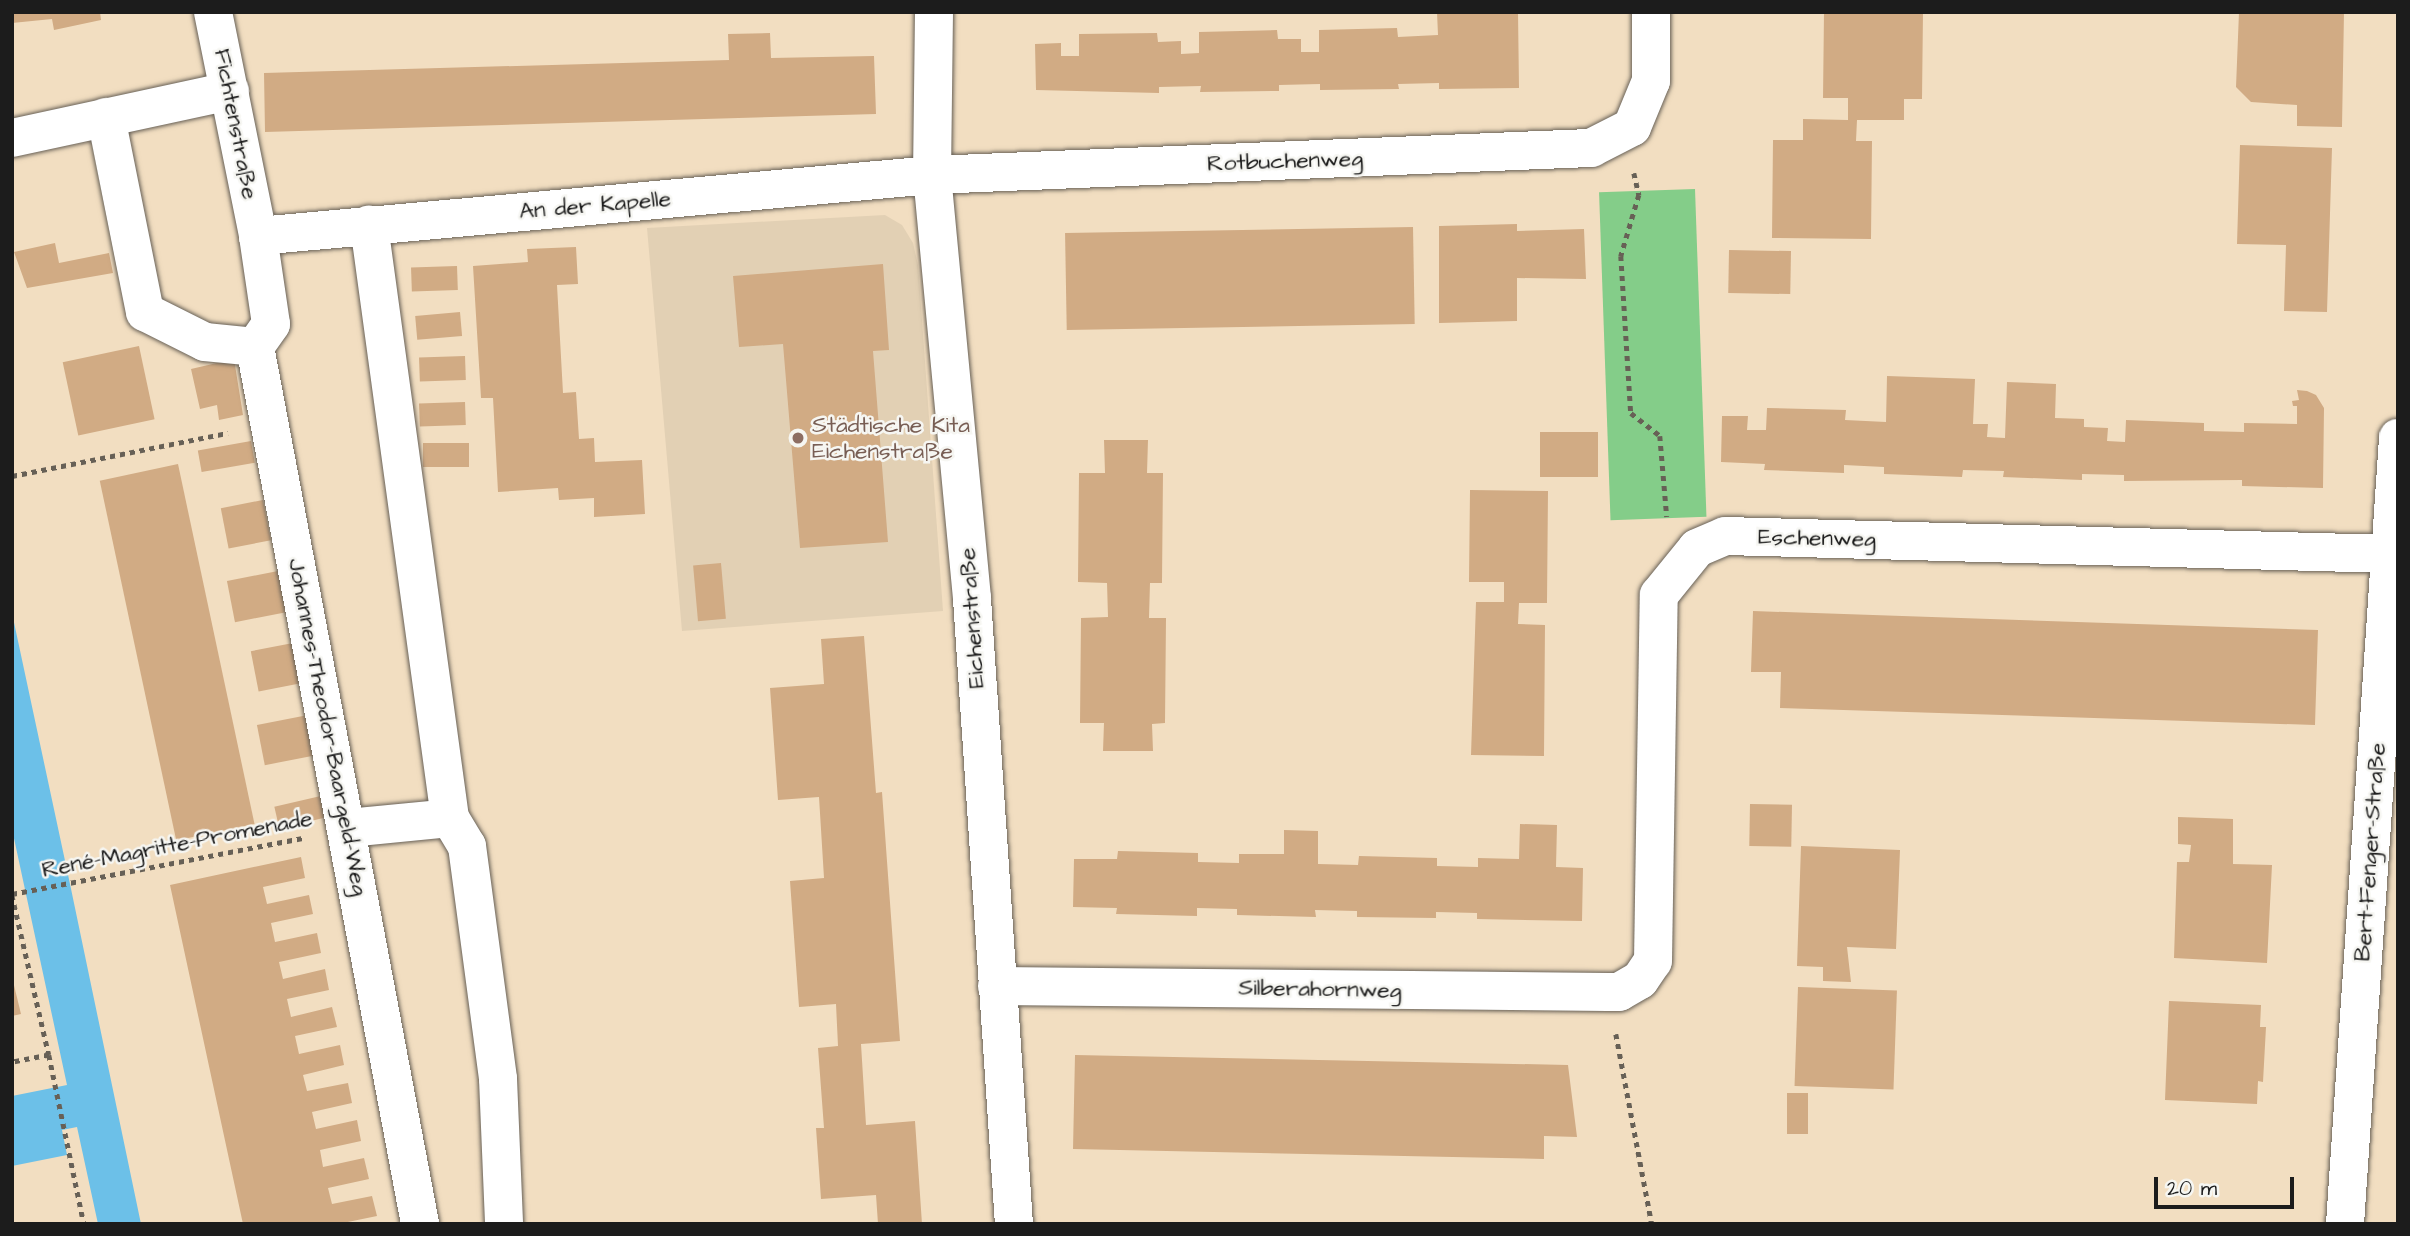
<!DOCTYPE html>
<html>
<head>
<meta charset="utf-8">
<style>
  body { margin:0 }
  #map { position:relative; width:2410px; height:1236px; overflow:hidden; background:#f2dec1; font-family:"Architects Daughter",sans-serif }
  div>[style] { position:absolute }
  .built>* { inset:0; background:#e2d0b4 }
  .green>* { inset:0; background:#84cd89; transform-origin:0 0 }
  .water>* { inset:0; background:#6cc0e8 }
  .building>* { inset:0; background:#d1ab84; transform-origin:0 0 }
  .path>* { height:4.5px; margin-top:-2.25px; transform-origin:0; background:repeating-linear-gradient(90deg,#676056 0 5px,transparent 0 10px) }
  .roads { filter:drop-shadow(0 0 2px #676056) drop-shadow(0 0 2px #676056) }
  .minor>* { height:38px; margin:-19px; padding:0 19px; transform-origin:19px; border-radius:19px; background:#fff }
  .dots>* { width:19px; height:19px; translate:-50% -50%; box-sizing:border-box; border:4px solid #f6f6f2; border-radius:50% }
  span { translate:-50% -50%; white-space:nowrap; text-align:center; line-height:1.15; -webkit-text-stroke:5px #f6f6f2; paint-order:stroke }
  .street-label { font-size:23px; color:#1c1c1c }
  .education-label { font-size:23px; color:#785e54 }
  .left { translate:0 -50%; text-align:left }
  .frame { position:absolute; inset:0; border:14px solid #1c1c1c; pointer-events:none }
  .scale { position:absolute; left:2154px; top:1177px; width:140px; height:32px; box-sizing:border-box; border:4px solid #1c1c1c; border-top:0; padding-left:9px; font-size:21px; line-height:24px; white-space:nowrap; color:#1c1c1c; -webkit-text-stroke:5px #f6f6f2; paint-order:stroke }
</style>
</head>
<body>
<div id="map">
  <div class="built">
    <div style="clip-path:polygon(885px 215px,902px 225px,913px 243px,918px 265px,943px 611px,682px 631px,647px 228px)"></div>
  </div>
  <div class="green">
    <div style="left:1695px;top:189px;width:328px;height:96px;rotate:88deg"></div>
  </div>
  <div class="water">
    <div style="clip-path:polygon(12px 613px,70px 884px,141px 1224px,98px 1224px,77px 1127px,62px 1130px,67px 1155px,12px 1166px,12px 1096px,67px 1085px,12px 829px)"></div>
  </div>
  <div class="building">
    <div style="clip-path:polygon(12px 12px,100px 12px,101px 20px,54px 30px,52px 19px,12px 23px)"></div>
    <div style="clip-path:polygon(1437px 12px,1518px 12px,1519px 88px,1439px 89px,1439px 83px,1398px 84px,1399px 89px,1320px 90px,1320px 84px,1279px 85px,1279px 91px,1200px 92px,1201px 86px,1159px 87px,1159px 93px,1036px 90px,1035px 44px,1061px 43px,1061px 56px,1079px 56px,1079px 34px,1157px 33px,1158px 42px,1181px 41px,1181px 54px,1199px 53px,1199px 32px,1277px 30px,1278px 39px,1301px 39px,1301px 52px,1319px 52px,1319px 30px,1397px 28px,1398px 37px,1438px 35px)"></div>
    <div style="clip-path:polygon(1824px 12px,1923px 12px,1922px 99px,1904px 99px,1904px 120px,1857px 120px,1856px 141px,1872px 141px,1871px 239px,1772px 238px,1773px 140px,1803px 140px,1803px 119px,1848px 120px,1848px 98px,1823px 98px)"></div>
    <div style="clip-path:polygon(2239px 12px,2344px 12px,2342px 127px,2297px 126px,2297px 105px,2251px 102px,2236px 87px)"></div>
    <div style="clip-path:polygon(770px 33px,771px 58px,874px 56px,876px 114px,265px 132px,264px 73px,729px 60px,728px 34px)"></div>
    <div style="clip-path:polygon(2240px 145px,2332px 148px,2327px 312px,2284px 311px,2286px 245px,2237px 244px)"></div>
    <div style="clip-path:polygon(1517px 224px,1517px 231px,1584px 229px,1586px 279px,1517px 278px,1517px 321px,1439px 323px,1439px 226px)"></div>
    <div style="left:1413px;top:227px;width:97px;height:348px;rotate:89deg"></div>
    <div style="clip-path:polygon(55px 243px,59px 263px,109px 253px,113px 273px,27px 288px,14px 252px)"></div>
    <div style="clip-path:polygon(576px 247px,578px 284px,557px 285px,563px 393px,576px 392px,579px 439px,594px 438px,595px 462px,642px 460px,645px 514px,594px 517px,594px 498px,559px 500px,558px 488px,498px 492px,493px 398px,481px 398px,473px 266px,528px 262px,527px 249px)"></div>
    <div style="left:1729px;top:250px;width:62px;height:43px;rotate:1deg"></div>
    <div style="clip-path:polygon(883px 264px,889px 350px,873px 351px,888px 542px,800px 548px,783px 344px,739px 347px,733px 276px)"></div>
    <div style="left:457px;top:266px;width:24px;height:46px;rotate:88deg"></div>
    <div style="left:460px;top:312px;width:24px;height:45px;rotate:85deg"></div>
    <div style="left:139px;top:346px;width:75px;height:78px;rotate:78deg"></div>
    <div style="left:465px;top:356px;width:24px;height:46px;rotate:88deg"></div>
    <div style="clip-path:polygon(234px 359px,243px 415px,219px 420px,217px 405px,200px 409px,191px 369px)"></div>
    <div style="clip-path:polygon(1887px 376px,1975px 379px,1973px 424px,1988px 424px,1987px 437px,2005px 438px,2007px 382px,2056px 384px,2055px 418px,2084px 419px,2084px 427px,2108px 428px,2107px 441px,2125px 442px,2126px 420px,2204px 423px,2204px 431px,2244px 432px,2244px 423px,2297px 424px,2297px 406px,2293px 406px,2292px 401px,2299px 400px,2297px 390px,2307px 391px,2316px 395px,2324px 408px,2323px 488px,2242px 486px,2242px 480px,2124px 481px,2124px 475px,2082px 474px,2082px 480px,2003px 477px,2004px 471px,1963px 470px,1962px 477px,1884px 474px,1884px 467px,1844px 465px,1844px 473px,1764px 470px,1765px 464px,1721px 462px,1722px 416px,1748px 416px,1747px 430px,1766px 430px,1767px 408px,1846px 410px,1845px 420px,1886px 422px)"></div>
    <div style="left:465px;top:402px;width:23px;height:46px;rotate:88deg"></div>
    <div style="left:1540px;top:432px;width:58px;height:45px"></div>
    <div style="clip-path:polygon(1104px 440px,1148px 440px,1147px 473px,1163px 473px,1162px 583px,1150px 583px,1149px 618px,1166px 618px,1165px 723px,1152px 724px,1153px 751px,1103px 751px,1104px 723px,1080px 723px,1081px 618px,1108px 617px,1107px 583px,1078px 582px,1079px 473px,1105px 473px)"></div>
    <div style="left:251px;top:441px;width:22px;height:54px;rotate:80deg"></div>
    <div style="left:469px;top:443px;width:24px;height:46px;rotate:90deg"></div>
    <div style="left:178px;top:464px;width:368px;height:80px;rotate:78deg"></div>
    <div style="clip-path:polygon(1470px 490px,1548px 491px,1547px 603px,1519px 603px,1518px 624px,1545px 625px,1544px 756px,1471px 755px,1476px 602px,1504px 602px,1504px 582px,1469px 582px)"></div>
    <div style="left:263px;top:500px;width:41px;height:43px;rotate:79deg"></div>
    <div style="left:721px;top:563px;width:56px;height:28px;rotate:85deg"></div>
    <div style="left:278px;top:571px;width:42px;height:52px;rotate:79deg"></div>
    <div style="clip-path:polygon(1753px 611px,2318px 630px,2315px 725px,1780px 708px,1781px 672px,1751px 672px)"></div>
    <div style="clip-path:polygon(864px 636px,876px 793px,882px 792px,900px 1041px,861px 1044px,866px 1125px,915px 1121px,922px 1224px,878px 1224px,876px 1195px,821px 1199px,816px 1128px,824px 1128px,818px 1048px,838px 1046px,836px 1004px,799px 1007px,790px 881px,824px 878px,819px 797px,778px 800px,770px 688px,824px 684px,821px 639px)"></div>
    <div style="left:293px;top:643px;width:41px;height:43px;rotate:79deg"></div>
    <div style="left:308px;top:715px;width:41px;height:52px;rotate:79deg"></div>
    <div style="left:325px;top:795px;width:22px;height:52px;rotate:77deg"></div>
    <div style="left:1750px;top:804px;width:42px;height:42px;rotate:1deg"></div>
    <div style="clip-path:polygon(2178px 817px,2233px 819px,2233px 864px,2272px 865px,2267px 963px,2174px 958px,2177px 862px,2189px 862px,2191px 845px,2178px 844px)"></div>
    <div style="clip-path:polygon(1520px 824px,1557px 825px,1556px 867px,1583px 868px,1582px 921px,1477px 919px,1477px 913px,1436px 912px,1436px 918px,1357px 917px,1357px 911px,1315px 910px,1316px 917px,1237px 915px,1237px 909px,1197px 908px,1197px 916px,1116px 914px,1117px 908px,1073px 907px,1074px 859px,1117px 859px,1118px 851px,1198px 853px,1198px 862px,1239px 863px,1239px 854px,1284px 854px,1284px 830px,1318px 831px,1318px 864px,1358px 865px,1359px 856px,1437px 858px,1437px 866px,1478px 867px,1478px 858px,1519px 859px)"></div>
    <div style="clip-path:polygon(1801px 846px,1900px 850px,1896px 949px,1847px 947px,1851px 982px,1823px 981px,1823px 967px,1797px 966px)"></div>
    <div style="clip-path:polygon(301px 857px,305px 878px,263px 887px,267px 904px,309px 895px,313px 914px,271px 923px,275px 942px,317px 933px,321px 953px,279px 962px,283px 979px,325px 969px,329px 990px,287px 999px,291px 1017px,332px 1007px,337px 1027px,295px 1036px,299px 1054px,340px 1045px,344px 1065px,303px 1075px,307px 1091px,348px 1083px,352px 1103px,312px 1112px,316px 1129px,357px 1120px,361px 1141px,320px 1150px,323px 1167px,364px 1158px,369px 1179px,328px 1188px,332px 1204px,372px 1196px,377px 1216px,338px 1224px,243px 1224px,170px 885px)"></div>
    <div style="clip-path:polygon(12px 977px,21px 1014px,12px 1016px)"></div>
    <div style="left:1798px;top:987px;width:99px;height:99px;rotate:2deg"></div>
    <div style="clip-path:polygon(2169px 1001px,2261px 1005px,2260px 1027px,2266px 1027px,2263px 1082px,2258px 1081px,2257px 1104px,2165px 1100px)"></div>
    <div style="clip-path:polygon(1075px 1055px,1568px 1065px,1577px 1137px,1544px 1136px,1544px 1159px,1073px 1149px)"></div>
    <div style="left:1787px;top:1093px;width:21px;height:41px"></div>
  </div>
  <div class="path">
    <div style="left:1634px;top:173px;width:23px;rotate:77deg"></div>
    <div style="left:1639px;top:195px;width:64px;rotate:106.4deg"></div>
    <div style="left:1621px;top:256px;width:157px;rotate:86.4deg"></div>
    <div style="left:1631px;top:413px;width:37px;rotate:38deg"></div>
    <div style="left:1660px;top:436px;width:81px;rotate:85.1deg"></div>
    <div style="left:12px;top:476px;width:220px;rotate:-11.3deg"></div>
    <div style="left:12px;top:894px;width:296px;rotate:-10.9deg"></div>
    <div style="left:12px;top:895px;width:164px;rotate:77deg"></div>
    <div style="left:49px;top:1055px;width:38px;rotate:169deg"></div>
    <div style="left:1616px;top:1034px;width:193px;rotate:79.3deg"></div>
    <div style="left:49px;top:1055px;width:173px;rotate:78.3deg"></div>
  </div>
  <div class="roads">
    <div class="minor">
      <div style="left:213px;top:12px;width:228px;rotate:78.6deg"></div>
      <div style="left:258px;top:236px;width:89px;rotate:81.6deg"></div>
      <div style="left:271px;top:324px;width:28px;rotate:125deg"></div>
      <div style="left:255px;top:347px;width:892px;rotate:79.34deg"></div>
      <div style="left:934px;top:12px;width:163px;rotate:90.7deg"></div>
      <div style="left:932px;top:175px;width:426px;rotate:84.6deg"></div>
      <div style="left:972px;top:599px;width:626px;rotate:86.16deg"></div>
      <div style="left:106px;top:117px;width:199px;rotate:78.7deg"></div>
      <div style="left:145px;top:312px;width:67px;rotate:26.6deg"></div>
      <div style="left:205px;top:342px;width:50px;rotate:5.7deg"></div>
      <div style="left:12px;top:138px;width:223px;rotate:-12.2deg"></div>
      <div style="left:258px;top:236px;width:677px;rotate:-5.17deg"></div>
      <div style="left:932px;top:175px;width:660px;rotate:-2.35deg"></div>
      <div style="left:1591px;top:148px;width:46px;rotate:-27.1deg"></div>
      <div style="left:1632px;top:127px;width:50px;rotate:-67.6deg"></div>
      <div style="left:1651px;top:81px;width:69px;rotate:-90deg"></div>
      <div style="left:450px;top:818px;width:33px;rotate:59deg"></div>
      <div style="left:467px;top:846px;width:235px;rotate:82.4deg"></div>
      <div style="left:498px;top:1079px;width:145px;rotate:87.6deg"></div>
      <div style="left:348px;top:828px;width:102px;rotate:-5.6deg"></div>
      <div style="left:450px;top:818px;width:599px;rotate:-97.78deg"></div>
      <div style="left:997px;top:986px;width:611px;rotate:0.56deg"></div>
      <div style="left:1608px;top:992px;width:11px"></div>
      <div style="left:1619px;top:992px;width:24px;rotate:-30deg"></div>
      <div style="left:1640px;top:980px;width:23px;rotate:-56deg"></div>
      <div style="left:1653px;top:961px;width:366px;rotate:-89.1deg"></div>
      <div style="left:1659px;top:595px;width:60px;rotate:-51deg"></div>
      <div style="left:1697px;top:548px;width:30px;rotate:-23deg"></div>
      <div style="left:1725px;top:536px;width:665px;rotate:1.55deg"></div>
      <div style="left:2345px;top:1224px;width:788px;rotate:-86.14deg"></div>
    </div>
  </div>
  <div class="dots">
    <div style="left:798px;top:438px;background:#8d6e63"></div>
  </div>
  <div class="street-label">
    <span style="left:236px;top:124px;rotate:79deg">Fichtenstraße</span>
    <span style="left:1285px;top:161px;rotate:-2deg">Rotbuchenweg</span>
    <span style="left:595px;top:205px;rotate:-5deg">An der Kapelle</span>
    <span style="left:1817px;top:538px;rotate:1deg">Eschenweg</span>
    <span style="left:972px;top:618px;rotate:-94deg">Eichenstraße</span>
    <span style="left:328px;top:727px;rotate:79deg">Johannes-Theodor-Baargeld-Weg</span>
    <span style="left:177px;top:844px;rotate:-11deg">René-Magritte-Promenade</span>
    <span style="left:2370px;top:852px;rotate:-86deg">Bert-Fenger-Straße</span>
    <span style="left:1320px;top:989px;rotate:1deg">Silberahornweg</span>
  </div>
  <div class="education-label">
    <span class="left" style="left:812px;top:438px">Städtische Kita<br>Eichenstraße</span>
  </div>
  <div class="frame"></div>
  <div class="scale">20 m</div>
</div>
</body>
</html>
